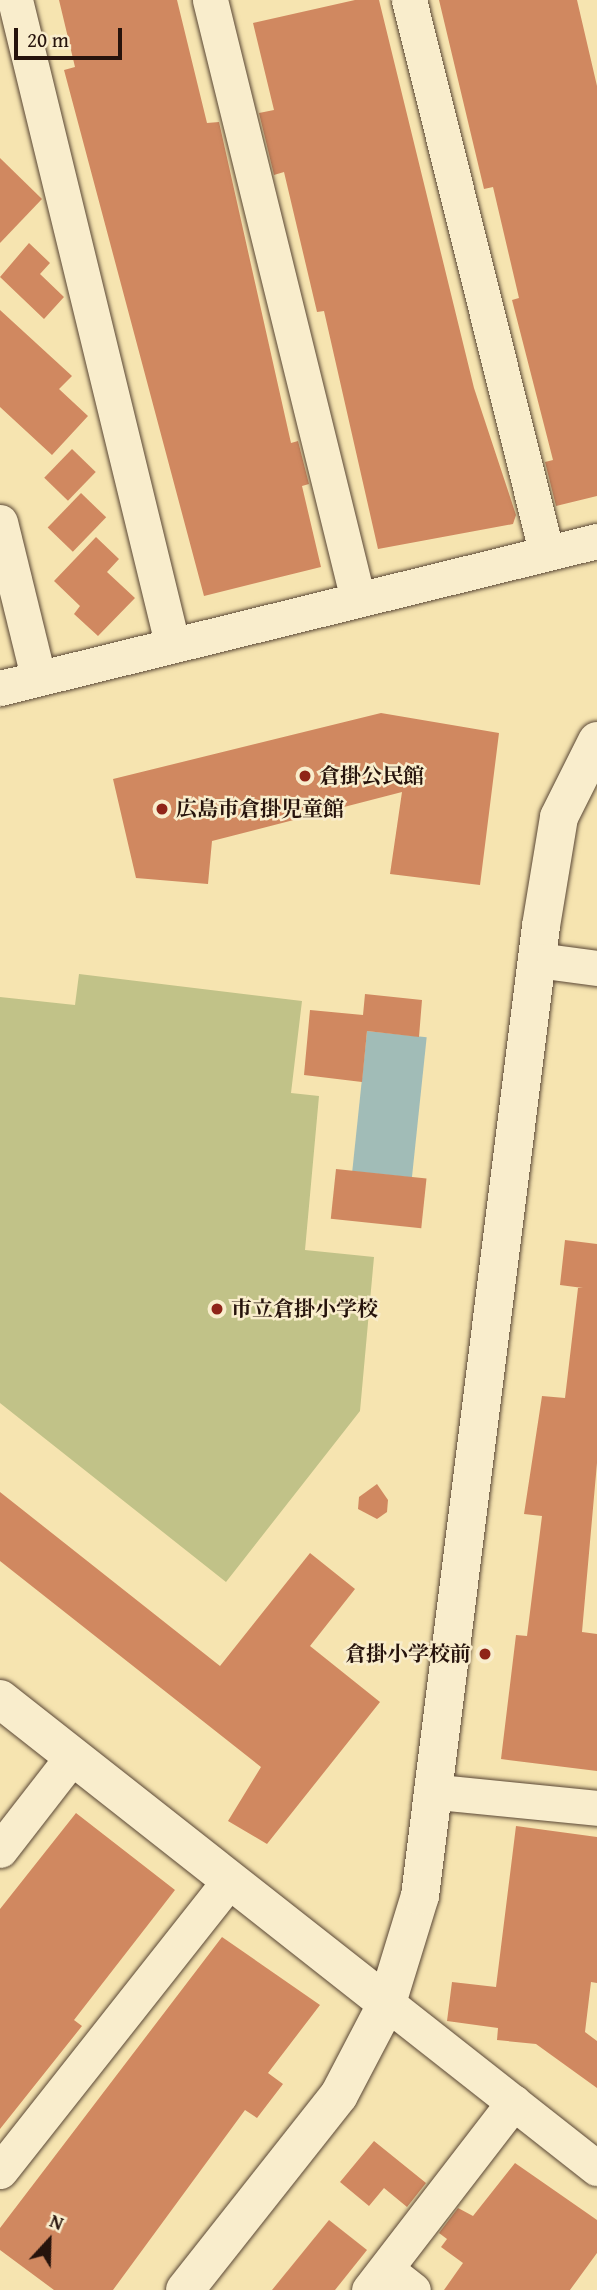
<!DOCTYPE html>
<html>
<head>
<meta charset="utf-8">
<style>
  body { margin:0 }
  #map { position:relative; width:597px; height:2290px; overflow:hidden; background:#f6e4b0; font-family:"Gentium Book Plus","Noto Serif JP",serif }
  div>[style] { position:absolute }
  .green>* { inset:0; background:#c1c288 }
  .water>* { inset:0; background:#a1bcb7; transform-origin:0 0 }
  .building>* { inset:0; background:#d08860; transform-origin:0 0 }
  .roads { filter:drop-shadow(0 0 2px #5a4735) drop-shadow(0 0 2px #5a4735) }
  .street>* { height:35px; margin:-17.5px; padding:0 17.5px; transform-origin:17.5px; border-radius:17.5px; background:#f9edcc }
  .secondary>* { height:38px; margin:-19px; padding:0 19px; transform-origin:19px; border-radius:19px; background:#f9edcc }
  .dots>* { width:19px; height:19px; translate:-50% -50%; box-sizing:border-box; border:4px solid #f9edcc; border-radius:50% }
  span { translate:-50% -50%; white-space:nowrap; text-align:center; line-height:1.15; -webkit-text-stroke:5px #f9edcc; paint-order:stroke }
  .poi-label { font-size:21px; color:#26130c; font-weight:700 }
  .left { translate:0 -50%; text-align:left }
  .right { translate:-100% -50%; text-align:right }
  .north { position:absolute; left:14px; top:2206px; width:70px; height:70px; -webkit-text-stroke:5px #f9edcc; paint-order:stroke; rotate:22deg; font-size:19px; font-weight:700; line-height:28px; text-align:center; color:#26130c }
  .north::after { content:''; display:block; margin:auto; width:24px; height:32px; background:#26130c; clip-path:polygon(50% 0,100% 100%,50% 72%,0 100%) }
  .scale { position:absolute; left:14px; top:28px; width:108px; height:32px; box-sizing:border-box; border:4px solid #26130c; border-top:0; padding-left:9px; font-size:21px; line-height:24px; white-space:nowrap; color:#26130c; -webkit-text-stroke:5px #f9edcc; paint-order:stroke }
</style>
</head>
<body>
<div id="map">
  <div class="green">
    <div style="clip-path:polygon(79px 974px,302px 1001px,291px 1093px,319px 1096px,305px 1250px,374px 1257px,360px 1411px,226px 1582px,0 1403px,0 997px,75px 1005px)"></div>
  </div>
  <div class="water">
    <div style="left:367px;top:1031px;width:60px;height:141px;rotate:6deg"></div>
  </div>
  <div class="building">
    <div style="clip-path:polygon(59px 0,177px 0,207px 123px,219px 122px,291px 443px,298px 441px,309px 484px,302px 486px,321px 567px,204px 596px,64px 70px,75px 67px)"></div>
    <div style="clip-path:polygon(355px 0,379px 0,474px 388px,516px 515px,513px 524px,378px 549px,324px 311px,317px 312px,284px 172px,274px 175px,259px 113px,274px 110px,253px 23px)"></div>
    <div style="clip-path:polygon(439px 0,577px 0,597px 86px,597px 496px,556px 506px,545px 462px,553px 460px,512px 300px,519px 298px,493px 187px,484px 189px)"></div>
    <div style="clip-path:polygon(0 158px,42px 199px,0 243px)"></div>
    <div style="clip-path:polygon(29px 243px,50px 263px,40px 274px,64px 297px,44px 319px,0 277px)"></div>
    <div style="clip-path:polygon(0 310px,72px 376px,59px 389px,88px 416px,52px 455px,0 407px)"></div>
    <div style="left:72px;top:449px;width:33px;height:40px;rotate:44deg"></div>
    <div style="left:81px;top:493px;width:35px;height:48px;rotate:44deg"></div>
    <div style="clip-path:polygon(96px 537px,119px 559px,107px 572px,135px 598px,98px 636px,74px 614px,80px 606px,54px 581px)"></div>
    <div style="clip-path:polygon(381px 713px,499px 733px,480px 885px,390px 874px,402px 792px,212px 841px,208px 884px,136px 878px,113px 779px)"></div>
    <div style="clip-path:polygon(365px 994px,422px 1000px,419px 1037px,367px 1031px,362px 1082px,304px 1075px,310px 1010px,363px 1015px)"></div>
    <div style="left:336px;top:1169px;width:91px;height:50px;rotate:6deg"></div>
    <div style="clip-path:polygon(565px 1240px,597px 1244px,597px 1463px,582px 1632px,597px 1634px,597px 1771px,501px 1759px,516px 1635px,527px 1636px,542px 1516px,524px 1514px,542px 1396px,565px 1398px,578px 1288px,583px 1288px,560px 1285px)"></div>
    <div style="clip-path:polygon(377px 1484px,388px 1500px,387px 1512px,377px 1519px,358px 1509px,359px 1497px)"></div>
    <div style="clip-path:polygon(0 1492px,220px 1666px,310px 1553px,355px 1589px,310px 1646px,380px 1702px,267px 1844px,228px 1821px,261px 1767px,0 1561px)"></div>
    <div style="clip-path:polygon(76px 1813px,175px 1890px,74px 2020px,82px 2026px,0 2129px,0 1909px)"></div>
    <div style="clip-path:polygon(516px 1826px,597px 1837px,597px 1983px,591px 1982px,585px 2032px,597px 2041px,597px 2088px,536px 2044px,497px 2040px,498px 2028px,447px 2021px,452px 1982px,496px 1987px)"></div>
    <div style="clip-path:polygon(222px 1937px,320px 2005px,268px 2073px,283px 2084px,257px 2118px,245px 2110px,113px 2290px,54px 2290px,0 2250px,0 2228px)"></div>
    <div style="clip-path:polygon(374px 2141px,426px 2183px,407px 2207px,384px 2188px,369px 2206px,340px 2182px)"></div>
    <div style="clip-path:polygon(515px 2163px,597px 2220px,597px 2253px,570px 2290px,444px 2290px,463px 2263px,441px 2247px,447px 2239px,439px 2233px,458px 2208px,473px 2216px)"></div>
    <div style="clip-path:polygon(329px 2220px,367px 2250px,335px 2290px,272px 2290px)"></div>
  </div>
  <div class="roads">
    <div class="street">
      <div style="left:15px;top:0;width:662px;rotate:76.28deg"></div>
      <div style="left:210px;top:0;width:614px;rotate:76.14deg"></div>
      <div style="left:409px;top:0;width:568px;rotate:76.04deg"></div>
      <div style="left:0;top:522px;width:160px;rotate:76.2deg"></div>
      <div style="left:0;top:688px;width:615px;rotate:-13.83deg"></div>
      <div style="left:537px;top:960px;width:61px;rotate:7.6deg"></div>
      <div style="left:438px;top:1792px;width:160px;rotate:5.7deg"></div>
      <div style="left:0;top:1850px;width:119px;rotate:-52.2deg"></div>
      <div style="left:387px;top:2003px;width:267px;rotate:38.2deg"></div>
      <div style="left:0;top:2171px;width:371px;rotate:-51.7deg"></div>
      <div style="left:386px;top:2269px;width:34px;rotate:38deg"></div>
      <div style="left:369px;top:2290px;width:237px;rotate:-52.4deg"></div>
    </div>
    <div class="secondary">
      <div style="left:0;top:1699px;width:492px;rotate:38.2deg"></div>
      <div style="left:185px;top:2290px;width:248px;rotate:-51.7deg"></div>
      <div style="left:339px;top:2095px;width:104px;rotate:-62.4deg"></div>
      <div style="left:387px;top:2003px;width:112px;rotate:-72.9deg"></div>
      <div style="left:420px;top:1896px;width:978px;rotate:-82.89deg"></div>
      <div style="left:541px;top:926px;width:110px;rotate:-80.6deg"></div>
      <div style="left:559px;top:817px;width:85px;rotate:-63.4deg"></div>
    </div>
  </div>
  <div class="dots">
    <div style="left:305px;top:776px;background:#8f2418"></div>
    <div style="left:162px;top:809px;background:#8f2418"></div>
    <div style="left:217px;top:1309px;background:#8f2418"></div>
    <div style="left:485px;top:1654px;background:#8f2418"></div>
  </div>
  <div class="poi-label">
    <span class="left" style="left:319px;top:776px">倉掛公民館</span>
    <span class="left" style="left:176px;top:809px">広島市倉掛児童館</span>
    <span class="left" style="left:231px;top:1309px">市立倉掛小学校</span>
    <span class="right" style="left:471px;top:1654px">倉掛小学校前</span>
  </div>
  <div class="north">N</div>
  <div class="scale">20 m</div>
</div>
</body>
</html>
